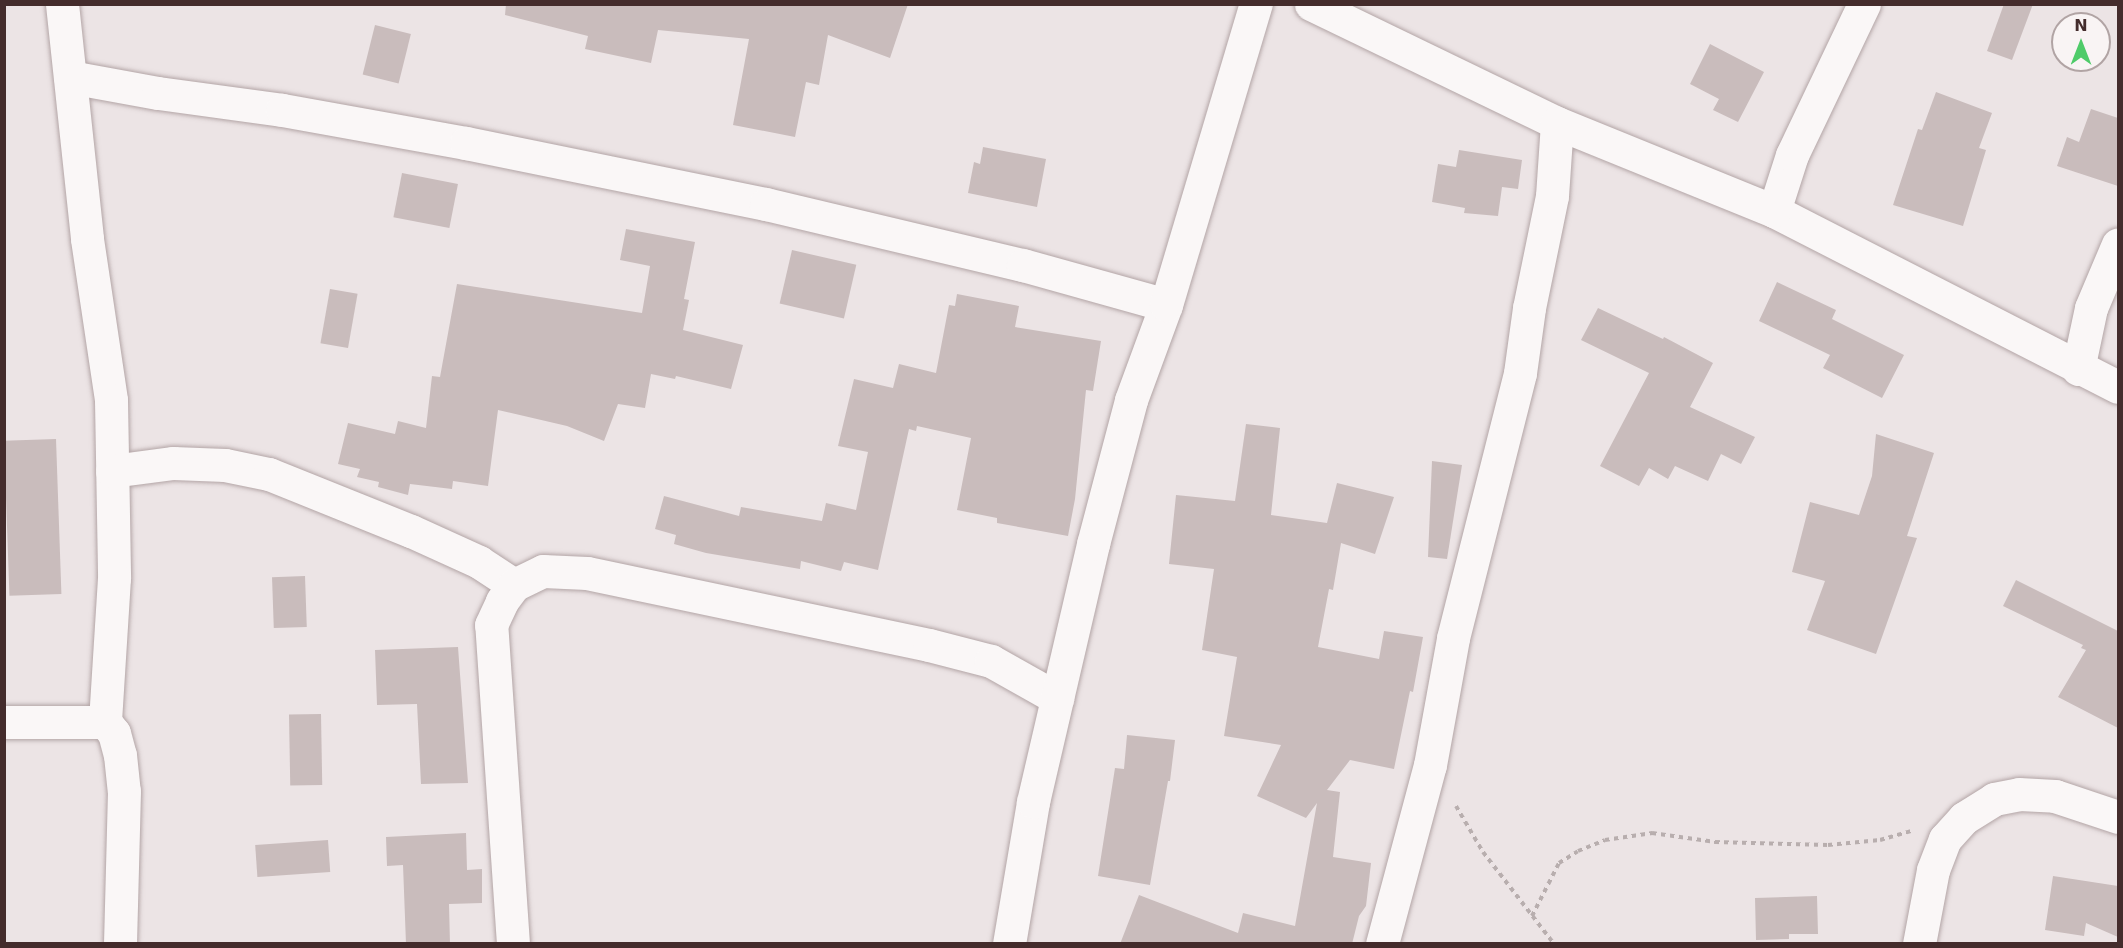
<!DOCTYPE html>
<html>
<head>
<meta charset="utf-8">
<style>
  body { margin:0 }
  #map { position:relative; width:2123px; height:948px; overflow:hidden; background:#ece4e5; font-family:"DejaVu Sans",sans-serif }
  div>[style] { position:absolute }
  .building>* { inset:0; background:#c9bcbc; transform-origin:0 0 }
  .path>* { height:4px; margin-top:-2px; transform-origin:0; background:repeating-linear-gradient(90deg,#b8aeae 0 4.5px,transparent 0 9px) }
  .roads { filter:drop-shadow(0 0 2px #b3a5a6) drop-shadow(0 0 2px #b3a5a6) }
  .minor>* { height:33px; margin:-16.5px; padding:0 16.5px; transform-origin:16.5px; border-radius:16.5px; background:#faf7f7 }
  span { translate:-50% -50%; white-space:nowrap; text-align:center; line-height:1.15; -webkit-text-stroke:5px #f9f4f4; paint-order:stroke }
  .frame { position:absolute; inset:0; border:6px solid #442c2c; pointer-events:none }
  .north { position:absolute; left:2051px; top:12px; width:60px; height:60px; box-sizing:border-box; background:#f9f4f4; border:2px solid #b1a4a4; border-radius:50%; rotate:0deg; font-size:16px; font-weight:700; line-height:24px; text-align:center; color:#442c2c }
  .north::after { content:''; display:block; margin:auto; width:21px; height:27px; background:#4fcb69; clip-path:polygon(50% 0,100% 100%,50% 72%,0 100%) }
</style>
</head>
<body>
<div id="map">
  <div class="building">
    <div style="clip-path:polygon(506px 4px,908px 4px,890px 58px,828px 35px,819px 85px,806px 82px,795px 137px,733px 125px,749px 39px,658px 30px,651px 63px,585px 49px,588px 36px,505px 15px)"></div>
    <div style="clip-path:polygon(2004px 4px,2033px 4px,2012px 60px,1987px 51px)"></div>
    <div style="left:375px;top:25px;width:37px;height:51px;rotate:14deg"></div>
    <div style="clip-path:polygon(1710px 44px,1764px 72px,1738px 122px,1713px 110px,1719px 99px,1690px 84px)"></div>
    <div style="clip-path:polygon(1936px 92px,1992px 113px,1979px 148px,1986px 150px,1963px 226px,1893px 205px,1918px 129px,1922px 130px)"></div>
    <div style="clip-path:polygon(2091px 109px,2118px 118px,2118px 186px,2057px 166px,2067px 137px,2079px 142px)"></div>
    <div style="clip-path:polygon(983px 147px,1046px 159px,1037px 207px,968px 193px,974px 162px,980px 164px)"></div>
    <div style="clip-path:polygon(1459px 150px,1522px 160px,1518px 189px,1502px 187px,1498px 216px,1464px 213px,1465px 208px,1432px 202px,1438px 164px,1456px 167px)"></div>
    <div style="left:402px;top:173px;width:57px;height:45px;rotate:11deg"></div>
    <div style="clip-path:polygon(626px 229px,695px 242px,684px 299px,689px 300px,683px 330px,743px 345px,731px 389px,676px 376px,675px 379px,651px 374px,645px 408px,618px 404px,604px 441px,567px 426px,498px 410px,488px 486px,453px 481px,452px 489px,410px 484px,408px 495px,378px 487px,379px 482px,357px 477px,360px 469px,338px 464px,348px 423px,395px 434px,398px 421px,426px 428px,432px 376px,440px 377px,457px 284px,642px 313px,650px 266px,620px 260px)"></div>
    <div style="left:792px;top:250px;width:66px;height:55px;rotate:13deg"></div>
    <div style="clip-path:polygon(1777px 282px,1836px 310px,1832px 319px,1904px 355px,1882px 398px,1823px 368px,1830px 355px,1759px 321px)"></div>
    <div style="left:330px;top:289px;width:28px;height:55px;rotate:10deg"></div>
    <div style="clip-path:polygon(957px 294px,1019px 306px,1015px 327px,1101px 341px,1093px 391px,1086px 390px,1075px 499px,1068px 536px,997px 523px,997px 518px,957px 510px,971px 438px,917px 426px,916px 431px,909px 429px,878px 570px,844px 562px,841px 571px,801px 561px,800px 569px,706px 553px,674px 544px,676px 535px,655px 529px,664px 496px,739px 516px,741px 507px,822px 521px,826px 503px,856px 510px,868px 452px,838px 446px,854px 379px,893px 388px,899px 364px,936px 373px,949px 305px,955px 306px)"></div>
    <div style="clip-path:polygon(1598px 308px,1663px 339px,1664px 337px,1713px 363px,1690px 407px,1755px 437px,1741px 464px,1721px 454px,1708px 481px,1675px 466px,1668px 479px,1649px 468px,1639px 486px,1600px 466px,1649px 373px,1581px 340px)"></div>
    <div style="clip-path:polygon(1246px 424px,1280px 428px,1271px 515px,1327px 523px,1337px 483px,1394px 497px,1375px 554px,1341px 543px,1333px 590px,1329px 589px,1318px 647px,1379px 659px,1384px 631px,1423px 637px,1413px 692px,1410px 691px,1394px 769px,1350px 760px,1327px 790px,1340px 792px,1333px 857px,1371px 863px,1366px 906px,1359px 916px,1352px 944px,1120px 944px,1139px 895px,1238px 933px,1243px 913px,1295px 926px,1317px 803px,1306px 818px,1257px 796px,1281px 745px,1224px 736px,1237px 657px,1202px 650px,1214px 569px,1169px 564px,1176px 495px,1235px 501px)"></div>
    <div style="clip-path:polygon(1876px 434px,1934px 453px,1907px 536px,1917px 538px,1876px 654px,1807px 630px,1825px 581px,1792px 572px,1810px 502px,1859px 515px,1872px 476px)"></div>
    <div style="left:56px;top:439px;width:155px;height:52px;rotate:88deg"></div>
    <div style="clip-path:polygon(1432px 461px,1462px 465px,1447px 559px,1428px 557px)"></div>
    <div style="left:305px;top:576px;width:51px;height:33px;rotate:88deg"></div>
    <div style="clip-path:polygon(2016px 580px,2118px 631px,2118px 728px,2058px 697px,2086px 650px,2081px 648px,2083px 645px,2003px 606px)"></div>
    <div style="clip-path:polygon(458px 647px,468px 783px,421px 784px,417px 704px,377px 705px,375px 650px)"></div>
    <div style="left:321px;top:714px;width:71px;height:32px;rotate:89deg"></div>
    <div style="clip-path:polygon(1127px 735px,1175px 740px,1170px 781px,1168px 781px,1150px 885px,1098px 876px,1115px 768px,1124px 769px)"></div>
    <div style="clip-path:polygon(466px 833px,467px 870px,482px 869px,482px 903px,449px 904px,450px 944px,406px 944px,403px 865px,387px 866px,386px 837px)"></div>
    <div style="left:328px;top:840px;width:32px;height:73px;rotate:86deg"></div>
    <div style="clip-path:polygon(2053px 876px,2118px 886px,2118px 937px,2086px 923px,2084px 936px,2045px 930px)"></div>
    <div style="clip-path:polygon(1817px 896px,1818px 934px,1789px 934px,1789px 939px,1756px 940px,1755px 898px)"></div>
  </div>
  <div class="path">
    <div style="left:1456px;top:806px;width:53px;rotate:59.6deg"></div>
    <div style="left:1483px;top:852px;width:116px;rotate:52.3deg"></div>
    <div style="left:1532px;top:916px;width:59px;rotate:-63deg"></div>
    <div style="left:1559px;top:863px;width:22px;rotate:-32deg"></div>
    <div style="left:1578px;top:851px;width:29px;rotate:-22deg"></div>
    <div style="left:1605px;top:840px;width:48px;rotate:-8.5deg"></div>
    <div style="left:1652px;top:833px;width:64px;rotate:8.1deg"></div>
    <div style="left:1715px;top:842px;width:113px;rotate:1.5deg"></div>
    <div style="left:1828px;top:845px;width:52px;rotate:-5.5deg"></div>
    <div style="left:1880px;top:840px;width:32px;rotate:-16deg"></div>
  </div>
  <div class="roads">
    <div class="minor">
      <div style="left:62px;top:4px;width:236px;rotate:83.9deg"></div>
      <div style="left:87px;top:239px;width:163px;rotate:81.5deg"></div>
      <div style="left:111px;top:400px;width:178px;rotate:89deg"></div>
      <div style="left:114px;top:578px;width:144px;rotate:93.6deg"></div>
      <div style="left:105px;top:722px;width:14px;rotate:51deg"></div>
      <div style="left:114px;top:733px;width:23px;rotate:75deg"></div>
      <div style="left:120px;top:755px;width:36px;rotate:84deg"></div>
      <div style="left:124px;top:791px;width:153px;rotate:91.5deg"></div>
      <div style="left:1311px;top:4px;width:273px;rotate:25.8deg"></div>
      <div style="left:1557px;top:123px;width:234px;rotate:22.1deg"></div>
      <div style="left:1774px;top:211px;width:386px;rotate:27.1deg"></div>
      <div style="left:70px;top:77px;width:89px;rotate:10.3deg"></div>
      <div style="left:158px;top:93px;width:125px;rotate:7.8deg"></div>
      <div style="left:282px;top:110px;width:187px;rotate:10.2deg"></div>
      <div style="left:466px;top:143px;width:306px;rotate:11.5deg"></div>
      <div style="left:766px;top:204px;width:264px;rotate:13.4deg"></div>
      <div style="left:1023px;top:265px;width:148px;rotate:15.6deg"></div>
      <div style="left:1774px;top:211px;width:59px;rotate:-72.2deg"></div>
      <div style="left:1792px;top:155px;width:167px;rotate:-64.5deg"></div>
      <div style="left:2078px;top:369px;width:62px;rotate:-78deg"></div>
      <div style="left:2091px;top:308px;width:69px;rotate:-67.1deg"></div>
      <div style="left:112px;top:471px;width:62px;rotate:-7.5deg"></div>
      <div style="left:173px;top:463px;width:52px;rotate:2.2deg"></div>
      <div style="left:225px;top:465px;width:45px;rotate:11.6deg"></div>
      <div style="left:269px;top:474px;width:153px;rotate:21.9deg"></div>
      <div style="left:411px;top:531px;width:75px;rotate:24.5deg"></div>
      <div style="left:479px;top:562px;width:42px;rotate:33.3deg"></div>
      <div style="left:4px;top:722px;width:101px"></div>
      <div style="left:513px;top:944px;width:320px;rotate:-93.9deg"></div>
      <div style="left:491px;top:625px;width:26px;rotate:-65deg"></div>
      <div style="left:502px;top:601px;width:20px;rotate:-53deg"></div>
      <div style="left:514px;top:585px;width:32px;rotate:-26deg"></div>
      <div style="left:543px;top:571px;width:44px;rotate:2.6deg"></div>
      <div style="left:587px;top:573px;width:349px;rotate:11.9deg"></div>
      <div style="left:929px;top:645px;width:64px;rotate:14.5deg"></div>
      <div style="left:991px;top:661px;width:76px;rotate:29.3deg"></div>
      <div style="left:1009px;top:944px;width:144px;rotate:-80.4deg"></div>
      <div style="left:1033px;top:802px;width:265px;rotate:-76.9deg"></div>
      <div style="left:1093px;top:544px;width:149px;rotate:-75.2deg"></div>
      <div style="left:1131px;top:400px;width:101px;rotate:-69.8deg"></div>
      <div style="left:1166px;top:305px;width:314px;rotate:-73.4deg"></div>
      <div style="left:1382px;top:944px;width:185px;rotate:-75deg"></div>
      <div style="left:1430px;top:765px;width:129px;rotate:-79.7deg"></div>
      <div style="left:1453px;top:638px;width:273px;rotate:-75.8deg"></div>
      <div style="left:1520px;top:373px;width:66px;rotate:-82.1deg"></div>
      <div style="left:1529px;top:308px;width:114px;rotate:-78.4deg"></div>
      <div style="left:1552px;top:196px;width:73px;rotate:-86.1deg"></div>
      <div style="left:1919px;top:944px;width:75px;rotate:-79.3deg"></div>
      <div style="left:1933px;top:870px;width:33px;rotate:-69deg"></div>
      <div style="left:1945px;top:839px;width:28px;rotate:-48deg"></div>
      <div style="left:1964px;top:818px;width:36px;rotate:-32deg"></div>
      <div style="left:1994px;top:799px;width:25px;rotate:-11deg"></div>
      <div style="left:2019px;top:794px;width:36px;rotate:3deg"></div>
      <div style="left:2055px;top:796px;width:66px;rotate:18.4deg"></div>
    </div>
  </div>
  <div class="frame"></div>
  <div class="north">N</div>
</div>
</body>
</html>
